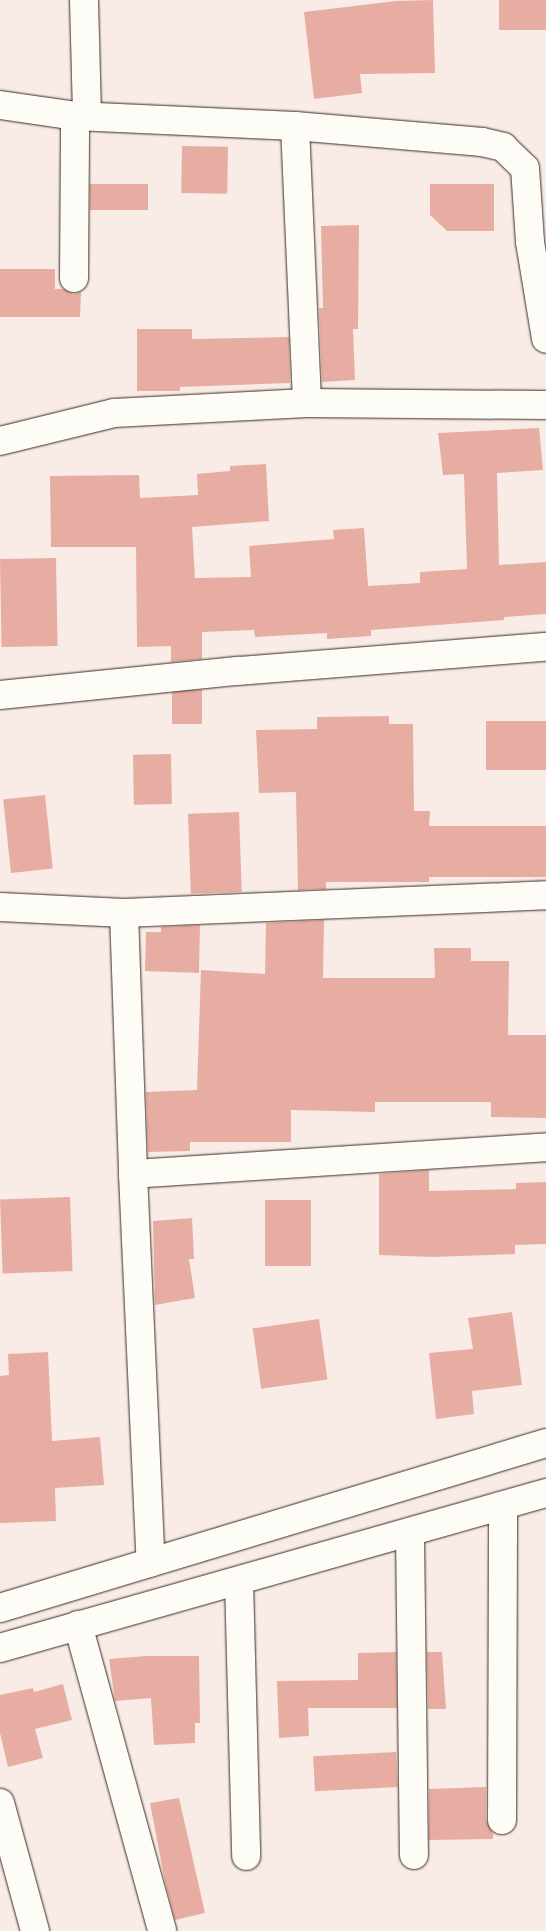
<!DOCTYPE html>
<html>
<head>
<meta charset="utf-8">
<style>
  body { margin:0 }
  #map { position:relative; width:546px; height:1931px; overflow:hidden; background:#f9ece6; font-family:Delius,sans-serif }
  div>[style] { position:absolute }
  .building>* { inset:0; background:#e7ada3; transform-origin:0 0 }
  .roads { filter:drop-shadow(0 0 1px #3b2a1e) drop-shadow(0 0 1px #3b2a1e) }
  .street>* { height:28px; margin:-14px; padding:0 14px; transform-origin:14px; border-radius:14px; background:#fdfcf7 }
  .secondary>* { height:28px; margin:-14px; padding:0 14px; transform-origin:14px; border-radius:14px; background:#fdfcf7 }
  span { translate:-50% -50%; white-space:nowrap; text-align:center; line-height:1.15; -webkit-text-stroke:5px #fdfcf7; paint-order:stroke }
</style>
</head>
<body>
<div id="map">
  <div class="building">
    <div style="clip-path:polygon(433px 0,435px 73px,360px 74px,362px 93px,314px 99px,304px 12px,396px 1px)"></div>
    <div style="left:499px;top:0;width:47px;height:30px"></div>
    <div style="left:182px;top:146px;width:46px;height:47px;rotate:1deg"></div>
    <div style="left:90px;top:184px;width:58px;height:26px"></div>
    <div style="clip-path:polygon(430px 184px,494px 184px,494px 231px,447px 231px,430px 215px)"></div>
    <div style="clip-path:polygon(359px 225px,358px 329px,353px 329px,355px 380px,322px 382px,319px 308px,323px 308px,321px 226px)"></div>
    <div style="clip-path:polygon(0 269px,55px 269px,55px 289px,64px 289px,73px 294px,81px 292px,80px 317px,0 317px)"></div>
    <div style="clip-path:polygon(137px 329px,192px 329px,192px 339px,289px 337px,290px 383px,180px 387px,180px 391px,137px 391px)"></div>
    <div style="clip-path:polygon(539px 428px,543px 470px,497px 473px,499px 565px,546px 562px,546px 614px,504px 617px,504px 620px,371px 630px,371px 636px,327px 639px,327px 633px,255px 637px,254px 630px,202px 632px,202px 659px,171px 662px,171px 646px,137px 647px,136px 547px,51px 547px,50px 476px,139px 475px,140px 498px,198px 495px,197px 474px,230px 471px,230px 466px,266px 464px,269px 521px,192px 527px,195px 578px,251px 577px,249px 546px,334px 539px,333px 530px,364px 528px,368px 586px,420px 583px,420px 572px,467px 569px,464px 474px,443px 475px,438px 433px)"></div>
    <div style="left:56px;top:558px;width:88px;height:56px;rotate:89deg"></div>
    <div style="left:202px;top:690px;width:34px;height:30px;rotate:90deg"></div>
    <div style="clip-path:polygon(389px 716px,389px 724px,413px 724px,414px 811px,430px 811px,429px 826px,546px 826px,546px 877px,429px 877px,429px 882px,326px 882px,326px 889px,298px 890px,296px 792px,259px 793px,256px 730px,317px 729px,317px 717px)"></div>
    <div style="left:546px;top:721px;width:49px;height:60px;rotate:90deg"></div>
    <div style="left:171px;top:754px;width:50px;height:38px;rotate:89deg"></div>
    <div style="left:45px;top:795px;width:74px;height:42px;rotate:84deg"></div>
    <div style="left:239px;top:812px;width:80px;height:51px;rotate:88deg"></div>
    <div style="clip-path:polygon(324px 920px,323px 978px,435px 978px,434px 948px,471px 948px,471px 961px,509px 961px,508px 1035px,546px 1035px,546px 1118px,491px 1117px,491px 1102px,375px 1102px,375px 1112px,291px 1110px,291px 1142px,190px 1142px,190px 1151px,148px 1152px,146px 1092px,197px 1090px,201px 970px,265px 974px,266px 923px)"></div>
    <div style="clip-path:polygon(200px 925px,199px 973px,145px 971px,146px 932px,161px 932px,161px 927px)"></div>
    <div style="clip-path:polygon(429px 1170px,429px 1191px,516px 1189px,516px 1183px,546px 1182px,546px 1244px,515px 1245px,515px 1254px,433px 1257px,379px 1255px,379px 1174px)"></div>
    <div style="left:70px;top:1197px;width:74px;height:70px;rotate:88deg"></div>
    <div style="left:265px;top:1200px;width:46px;height:66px"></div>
    <div style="clip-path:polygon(192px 1218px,194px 1259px,189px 1259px,195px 1298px,155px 1305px,153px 1221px)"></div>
    <div style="clip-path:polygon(512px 1312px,522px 1385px,472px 1391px,474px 1414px,436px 1419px,429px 1353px,473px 1349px,468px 1318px)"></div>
    <div style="left:319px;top:1319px;width:61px;height:67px;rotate:82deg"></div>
    <div style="clip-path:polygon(48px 1352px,52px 1441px,100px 1437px,104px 1485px,55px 1488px,56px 1521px,0 1523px,0 1376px,9px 1375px,8px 1354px)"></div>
    <div style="clip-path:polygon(396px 1652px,397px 1708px,308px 1708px,309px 1736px,279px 1738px,277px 1681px,358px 1680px,358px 1653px)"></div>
    <div style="clip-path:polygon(427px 1652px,442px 1652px,446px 1709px,428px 1709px)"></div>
    <div style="clip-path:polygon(146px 1656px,199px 1656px,200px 1723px,195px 1723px,195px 1743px,154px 1745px,151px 1698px,115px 1701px,109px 1659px)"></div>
    <div style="clip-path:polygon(63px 1684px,72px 1720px,35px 1729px,43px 1758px,8px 1767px,0 1733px,0 1695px,33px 1688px,34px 1692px)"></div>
    <div style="left:396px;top:1752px;width:35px;height:83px;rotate:87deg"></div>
    <div style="clip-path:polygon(486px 1787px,486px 1820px,493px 1833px,493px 1839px,429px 1840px,429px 1789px)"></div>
    <div style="clip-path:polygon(179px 1798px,205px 1913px,175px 1920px,165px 1882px,150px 1803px)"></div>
  </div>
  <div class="roads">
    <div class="street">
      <div style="left:84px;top:0;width:116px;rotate:88.5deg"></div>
      <div style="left:0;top:105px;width:76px;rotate:8.3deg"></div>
      <div style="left:75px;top:116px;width:220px;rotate:2.6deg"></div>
      <div style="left:295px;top:126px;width:188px;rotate:4.9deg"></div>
      <div style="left:482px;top:142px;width:22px;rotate:13deg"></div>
      <div style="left:503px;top:147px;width:30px;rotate:44deg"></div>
      <div style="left:525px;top:168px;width:74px;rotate:86.1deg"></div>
      <div style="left:530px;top:242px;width:98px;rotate:80.6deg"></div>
      <div style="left:295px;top:126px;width:277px;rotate:87.5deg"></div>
      <div style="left:74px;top:278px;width:162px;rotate:-89.6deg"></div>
      <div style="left:0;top:441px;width:117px;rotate:-13.8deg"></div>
      <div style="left:114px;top:413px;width:193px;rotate:-3deg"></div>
      <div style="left:307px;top:403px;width:239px;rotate:0.5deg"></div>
      <div style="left:0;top:695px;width:239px;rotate:-5.8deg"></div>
      <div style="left:238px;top:671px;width:309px;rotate:-4.5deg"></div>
      <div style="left:0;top:907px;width:124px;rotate:2.8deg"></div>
      <div style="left:124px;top:913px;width:422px;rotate:-2.4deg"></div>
      <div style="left:124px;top:913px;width:261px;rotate:88deg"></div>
      <div style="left:133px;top:1174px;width:389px;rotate:87.4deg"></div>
      <div style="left:133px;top:1174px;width:414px;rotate:-3.7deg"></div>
      <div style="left:410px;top:1533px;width:322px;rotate:89.3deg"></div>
      <div style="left:239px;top:1581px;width:275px;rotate:88.5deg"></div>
      <div style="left:78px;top:1625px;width:317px;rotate:74.6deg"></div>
      <div style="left:0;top:1803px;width:133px;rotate:74.7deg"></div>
      <div style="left:502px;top:1820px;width:314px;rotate:-89.8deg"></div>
    </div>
    <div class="secondary">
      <div style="left:0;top:1608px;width:570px;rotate:-16.81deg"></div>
      <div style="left:0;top:1648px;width:568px;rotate:-15.85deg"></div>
    </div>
  </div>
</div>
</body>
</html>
